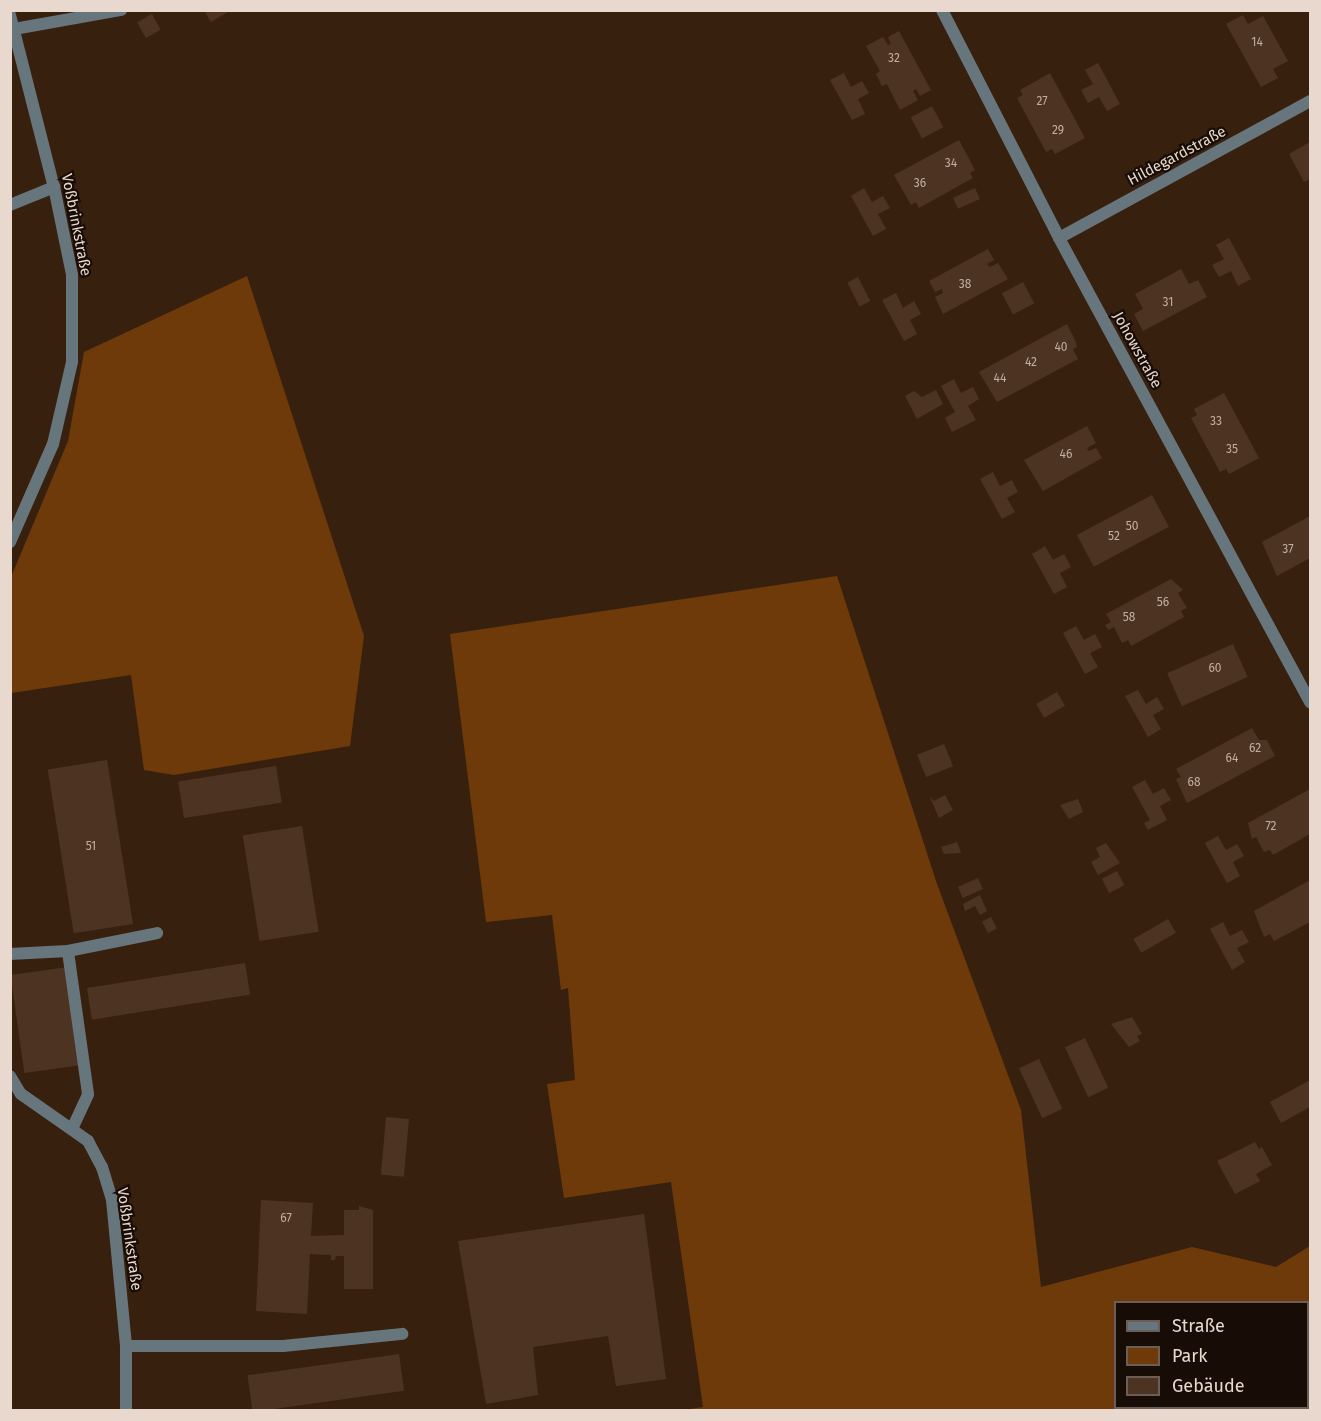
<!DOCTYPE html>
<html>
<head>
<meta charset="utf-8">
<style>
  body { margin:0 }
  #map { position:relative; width:1321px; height:1421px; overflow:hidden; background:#38200f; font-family:"Fira Sans",sans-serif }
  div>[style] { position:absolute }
  .green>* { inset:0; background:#6f3a0a }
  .building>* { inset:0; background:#4d3422; transform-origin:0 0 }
  .lane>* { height:12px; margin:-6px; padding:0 6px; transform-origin:6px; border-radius:6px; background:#67767d }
  .street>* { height:12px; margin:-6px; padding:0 6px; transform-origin:6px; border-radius:6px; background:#67767d }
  span { translate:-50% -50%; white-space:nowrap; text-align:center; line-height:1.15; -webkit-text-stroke:4.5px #180d06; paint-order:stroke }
  .number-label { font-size:12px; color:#c1afa2 }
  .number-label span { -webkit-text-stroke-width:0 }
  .street-label { font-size:15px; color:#e8d8cd }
  .frame { position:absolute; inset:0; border:12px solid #e8d8cd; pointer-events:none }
  .legend { position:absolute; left:1114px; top:1301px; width:195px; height:108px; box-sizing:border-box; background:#180d06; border:2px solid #6b5e56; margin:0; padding:8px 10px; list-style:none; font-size:18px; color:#e8d8cd }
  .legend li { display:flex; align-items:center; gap:12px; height:30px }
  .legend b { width:30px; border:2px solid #6b5e56 }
</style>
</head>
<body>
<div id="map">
  <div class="green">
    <div style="clip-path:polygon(247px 276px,364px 636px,350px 746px,174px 775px,144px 770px,131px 675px,11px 693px,11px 577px,68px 441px,84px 352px)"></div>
    <div style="clip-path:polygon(evenodd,837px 576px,937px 884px,1021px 1110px,1041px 1287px,1192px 1247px,1276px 1267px,1310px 1246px,1310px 1410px,684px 1410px,703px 1407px,671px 1182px,564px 1198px,547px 1084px,575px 1080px,568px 988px,561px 990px,552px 915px,486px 922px,450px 634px,837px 576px,1308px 1302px,1308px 1408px,1116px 1408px,1116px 1302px,1308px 1302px)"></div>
  </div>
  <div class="building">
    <div style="clip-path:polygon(208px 10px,231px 10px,211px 22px,205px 12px)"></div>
    <div style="left:152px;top:14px;width:18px;height:17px;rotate:61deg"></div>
    <div style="clip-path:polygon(1243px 15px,1248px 24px,1263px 16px,1288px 61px,1273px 69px,1278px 78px,1261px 87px,1226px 24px)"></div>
    <div style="clip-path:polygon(899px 31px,931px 90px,920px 96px,916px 89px,913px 91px,918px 100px,900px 110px,887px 84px,882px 86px,876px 74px,880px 71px,866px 46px,883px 37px,888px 45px,891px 44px,888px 37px)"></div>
    <div style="clip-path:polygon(1098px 63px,1120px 104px,1107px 111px,1099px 97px,1088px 103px,1081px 90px,1093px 84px,1085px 70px)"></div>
    <div style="clip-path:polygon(844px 73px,851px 87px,862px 81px,869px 93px,858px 99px,865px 114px,852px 120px,830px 80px)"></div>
    <div style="clip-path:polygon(1050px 73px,1085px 138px,1055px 154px,1052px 149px,1046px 152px,1017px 98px,1023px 95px,1020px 90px)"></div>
    <div style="left:932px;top:106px;width:24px;height:24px;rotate:62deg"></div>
    <div style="clip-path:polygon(959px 140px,975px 170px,970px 173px,973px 178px,919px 208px,916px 202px,911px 205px,894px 175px)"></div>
    <div style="clip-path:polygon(1310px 142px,1310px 179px,1304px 182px,1289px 154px)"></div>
    <div style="clip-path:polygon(864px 188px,872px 202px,883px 196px,890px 208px,878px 214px,886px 229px,873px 236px,851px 196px)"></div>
    <div style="left:975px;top:188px;width:12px;height:24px;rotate:66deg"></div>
    <div style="clip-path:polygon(1229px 238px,1251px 279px,1238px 286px,1231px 271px,1219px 277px,1212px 265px,1224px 259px,1216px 245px)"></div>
    <div style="clip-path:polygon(988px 249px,994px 260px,987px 264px,990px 267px,998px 263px,1008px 279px,943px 314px,935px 297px,943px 293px,942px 289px,935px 292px,929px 281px)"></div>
    <div style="clip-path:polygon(1181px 269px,1189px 284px,1198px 280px,1207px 297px,1143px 331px,1134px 314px,1143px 309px,1135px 294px)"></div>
    <div style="left:858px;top:277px;width:27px;height:12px;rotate:63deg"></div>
    <div style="left:1023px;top:282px;width:24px;height:24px;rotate:62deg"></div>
    <div style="clip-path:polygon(896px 293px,903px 308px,914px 301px,921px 314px,910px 320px,917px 334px,904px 341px,882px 300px)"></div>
    <div style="clip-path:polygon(1067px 324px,1075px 340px,1077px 347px,1073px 349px,1078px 359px,997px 402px,979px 372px)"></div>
    <div style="clip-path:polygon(954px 379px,961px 393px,973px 387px,979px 399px,968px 406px,976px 420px,952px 432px,945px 418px,955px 412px,941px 386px)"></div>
    <div style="clip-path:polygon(936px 390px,943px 404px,917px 419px,905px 396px,914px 391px,922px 397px)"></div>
    <div style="clip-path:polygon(1224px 393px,1259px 458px,1229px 474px,1226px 469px,1220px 472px,1191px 418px,1197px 415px,1194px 409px)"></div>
    <div style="clip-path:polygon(1087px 426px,1096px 443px,1087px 448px,1089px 451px,1096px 448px,1102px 458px,1043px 491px,1024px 460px)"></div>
    <div style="clip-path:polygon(993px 472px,1000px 486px,1012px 480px,1018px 492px,1007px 498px,1015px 512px,1002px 519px,980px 479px)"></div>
    <div style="left:1152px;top:495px;width:36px;height:85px;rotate:62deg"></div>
    <div style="clip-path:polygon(1310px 516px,1310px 558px,1277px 576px,1262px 542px)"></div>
    <div style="clip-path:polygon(1045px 546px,1053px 560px,1064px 554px,1071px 567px,1060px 573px,1067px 587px,1054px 594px,1032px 554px)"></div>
    <div style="clip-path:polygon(1171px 579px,1183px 590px,1178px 593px,1187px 608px,1181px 611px,1184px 617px,1131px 646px,1128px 640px,1122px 643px,1114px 627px,1108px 630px,1105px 625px,1111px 622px,1106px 614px)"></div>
    <div style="clip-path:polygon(1076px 626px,1084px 640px,1095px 634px,1102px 647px,1090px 653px,1098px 667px,1085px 674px,1063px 633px)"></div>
    <div style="left:1233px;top:644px;width:36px;height:72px;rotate:66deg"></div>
    <div style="clip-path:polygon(1138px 690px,1146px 704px,1157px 697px,1164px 709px,1153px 715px,1161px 729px,1148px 737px,1125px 696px)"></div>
    <div style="left:1057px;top:692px;width:16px;height:24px;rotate:60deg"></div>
    <div style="clip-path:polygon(1252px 728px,1259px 740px,1267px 740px,1275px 756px,1187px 803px,1176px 779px,1181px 777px,1176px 769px)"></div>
    <div style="left:944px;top:744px;width:24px;height:29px;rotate:68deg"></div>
    <div style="left:107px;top:760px;width:166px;height:60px;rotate:81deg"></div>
    <div style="left:276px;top:766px;width:37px;height:99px;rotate:81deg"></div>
    <div style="clip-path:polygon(1145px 780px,1153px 794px,1164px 788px,1171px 800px,1160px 806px,1167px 820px,1148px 830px,1144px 823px,1150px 820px,1132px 787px)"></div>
    <div style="clip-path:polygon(1310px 789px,1310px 834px,1273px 855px,1270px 850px,1264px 852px,1256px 837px,1252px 839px,1248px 823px)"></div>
    <div style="clip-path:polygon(945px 795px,953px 810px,939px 818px,930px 797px,934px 801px)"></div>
    <div style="clip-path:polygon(1078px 799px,1083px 812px,1069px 819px,1060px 805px)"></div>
    <div style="left:302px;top:826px;width:107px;height:60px;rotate:81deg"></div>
    <div style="clip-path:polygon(1218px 836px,1226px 850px,1237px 844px,1244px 856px,1233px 862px,1240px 876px,1227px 883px,1205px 843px)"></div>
    <div style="clip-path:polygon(957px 842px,961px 853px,944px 854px,941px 847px)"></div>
    <div style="clip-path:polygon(1106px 843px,1120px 863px,1098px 875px,1091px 862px,1100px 857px,1096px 848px)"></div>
    <div style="left:1117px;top:871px;width:16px;height:17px;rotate:63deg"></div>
    <div style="left:978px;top:878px;width:12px;height:22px;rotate:66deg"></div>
    <div style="clip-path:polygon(1310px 880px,1310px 922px,1274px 941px,1270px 934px,1264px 937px,1254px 911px)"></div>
    <div style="clip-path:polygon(980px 895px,987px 911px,980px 915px,975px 906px,965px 911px,963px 904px)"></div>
    <div style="left:991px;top:917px;width:13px;height:10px;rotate:63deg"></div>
    <div style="left:1168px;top:919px;width:16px;height:40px;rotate:60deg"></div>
    <div style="clip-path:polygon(1223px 922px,1230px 936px,1242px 930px,1249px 942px,1237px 948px,1245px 962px,1232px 970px,1210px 929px)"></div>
    <div style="left:245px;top:963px;width:32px;height:160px;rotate:81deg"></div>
    <div style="left:68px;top:967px;width:99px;height:58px;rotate:82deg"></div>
    <div style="clip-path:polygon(1132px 1017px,1142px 1034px,1137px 1036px,1140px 1041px,1129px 1047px,1111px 1024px)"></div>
    <div style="left:1085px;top:1038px;width:55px;height:22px;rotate:65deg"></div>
    <div style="left:1039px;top:1059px;width:55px;height:22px;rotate:65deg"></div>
    <div style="clip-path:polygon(1310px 1080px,1310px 1107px,1281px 1123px,1270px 1102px)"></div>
    <div style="left:386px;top:1117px;width:23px;height:58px;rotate:5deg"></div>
    <div style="clip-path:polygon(1255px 1142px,1259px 1149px,1262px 1147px,1272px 1165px,1256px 1174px,1260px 1181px,1235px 1194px,1217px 1161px)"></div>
    <div style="clip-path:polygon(261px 1200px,313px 1203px,311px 1236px,344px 1235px,344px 1210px,359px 1210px,359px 1206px,373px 1210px,373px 1289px,344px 1289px,344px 1256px,336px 1256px,335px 1260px,331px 1260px,331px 1255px,310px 1254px,307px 1314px,256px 1311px)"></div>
    <div style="clip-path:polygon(644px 1214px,666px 1379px,616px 1386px,608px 1336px,533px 1347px,538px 1395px,486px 1404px,458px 1241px)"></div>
    <div style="left:399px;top:1354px;width:37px;height:153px;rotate:82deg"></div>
  </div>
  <div class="lane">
    <div style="left:14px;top:29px;width:109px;rotate:-10.1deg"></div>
    <div style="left:10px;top:954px;width:58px;rotate:-3deg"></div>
    <div style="left:21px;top:1094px;width:82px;rotate:35deg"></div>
    <div style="left:88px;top:1141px;width:30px;rotate:62deg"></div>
    <div style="left:102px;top:1167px;width:34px;rotate:73deg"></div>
    <div style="left:112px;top:1200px;width:147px;rotate:84.5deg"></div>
    <div style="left:126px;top:1346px;width:64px;rotate:90deg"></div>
    <div style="left:72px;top:1129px;width:38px;rotate:-65deg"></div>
    <div style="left:88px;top:1094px;width:144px;rotate:-98deg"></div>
    <div style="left:68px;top:951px;width:91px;rotate:-11.4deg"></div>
    <div style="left:126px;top:1346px;width:157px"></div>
    <div style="left:283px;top:1346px;width:120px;rotate:-5.8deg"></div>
  </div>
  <div class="street">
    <div style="left:942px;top:10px;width:256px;rotate:62.8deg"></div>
    <div style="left:1059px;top:238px;width:528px;rotate:61.59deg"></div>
    <div style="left:10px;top:15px;width:178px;rotate:75.7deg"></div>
    <div style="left:54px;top:187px;width:90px;rotate:78.4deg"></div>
    <div style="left:72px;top:275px;width:87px;rotate:90deg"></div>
    <div style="left:72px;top:362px;width:84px;rotate:103deg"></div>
    <div style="left:53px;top:444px;width:107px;rotate:113.7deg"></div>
    <div style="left:10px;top:205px;width:48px;rotate:-22.2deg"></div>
    <div style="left:1059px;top:238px;width:286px;rotate:-28.6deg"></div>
    <div style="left:10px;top:1076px;width:21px;rotate:59deg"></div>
  </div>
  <div class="number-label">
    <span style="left:1257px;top:43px">14</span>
    <span style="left:894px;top:59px">32</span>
    <span style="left:1042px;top:102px">27</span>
    <span style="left:1058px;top:131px">29</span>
    <span style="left:951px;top:164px">34</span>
    <span style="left:920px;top:184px">36</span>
    <span style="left:965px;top:285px">38</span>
    <span style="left:1168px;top:303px">31</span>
    <span style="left:1061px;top:348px">40</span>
    <span style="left:1031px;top:363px">42</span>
    <span style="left:1000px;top:379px">44</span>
    <span style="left:1216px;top:422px">33</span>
    <span style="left:1232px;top:450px">35</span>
    <span style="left:1066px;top:455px">46</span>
    <span style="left:1132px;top:527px">50</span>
    <span style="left:1114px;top:537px">52</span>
    <span style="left:1288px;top:550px">37</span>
    <span style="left:1163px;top:603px">56</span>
    <span style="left:1129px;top:618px">58</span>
    <span style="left:1215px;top:669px">60</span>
    <span style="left:1255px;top:749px">62</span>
    <span style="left:1232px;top:759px">64</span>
    <span style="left:1194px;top:783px">68</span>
    <span style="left:1271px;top:827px">72</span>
    <span style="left:91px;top:847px">51</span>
    <span style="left:286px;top:1219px">67</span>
  </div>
  <div class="street-label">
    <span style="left:1177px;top:156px;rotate:-28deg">Hildegardstraße</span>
    <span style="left:76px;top:225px;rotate:79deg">Voßbrinkstraße</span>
    <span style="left:1137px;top:350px;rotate:61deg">Johowstraße</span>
    <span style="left:129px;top:1239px;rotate:82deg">Voßbrinkstraße</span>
  </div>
  <div class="frame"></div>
  <ul class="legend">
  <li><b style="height:8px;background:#67767d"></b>Straße</li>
  <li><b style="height:16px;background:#6f3a0a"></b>Park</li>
  <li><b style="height:16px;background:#4d3422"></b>Gebäude</li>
  </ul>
</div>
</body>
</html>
